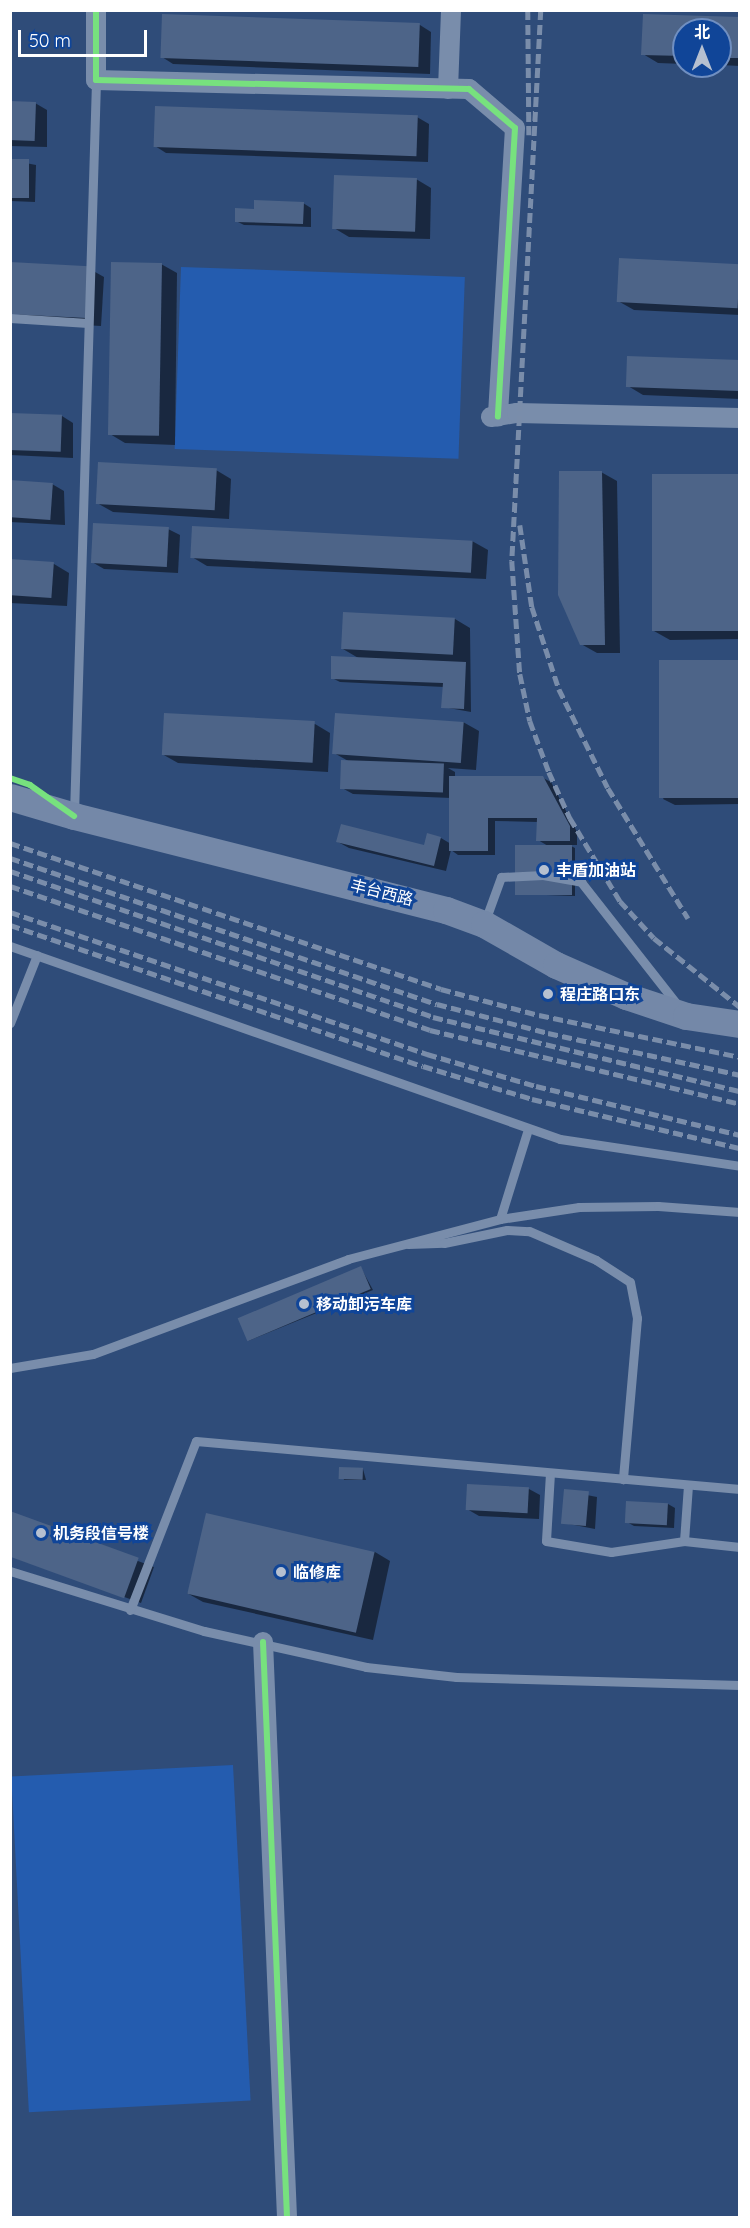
<!DOCTYPE html>
<html>
<head>
<meta charset="utf-8">
<style>
  body { margin:0 }
  #map { position:relative; width:750px; height:2228px; overflow:hidden; background:#2f4c79; font-family:Quicksand,"Noto Sans SC",sans-serif }
  div>[style] { position:absolute }
  .green>* { inset:0; background:#245caf; transform-origin:0 0 }
  .shadow>* { inset:0; background:#0007 }
  .building>* { inset:0; background:#4d6488; transform-origin:0 0 }
  .lane>* { height:9px; margin:-4.5px; padding:0 4.5px; transform-origin:4.5px; border-radius:4.5px; background:#798dab }
  .street>* { height:20px; margin:-10px; padding:0 10px; transform-origin:10px; border-radius:10px; background:#798dab }
  .secondary>* { height:27px; margin:-13.5px; padding:0 13.5px; transform-origin:13.5px; border-radius:13.5px; background:#7488a8 }
  .rail>* { height:4.5px; margin-top:-2.25px; transform-origin:0; background:repeating-linear-gradient(90deg,#7a8daa 0 10px,transparent 0 14.5px) }
  .cycleway>* { height:6px; margin:-3px; padding:0 3px; transform-origin:3px; border-radius:3px; background:#77e17e }
  .dots>* { width:16px; height:16px; translate:-50% -50%; box-sizing:border-box; border:3px solid #104598; border-radius:50% }
  span { translate:-50% -50%; white-space:nowrap; text-align:center; line-height:1.15; -webkit-text-stroke:6px #104598; paint-order:stroke }
  .poi-label { font-size:16px; color:#fff; font-weight:700 }
  .left { translate:0 -50%; text-align:left }
  .street-label { font-size:16px; color:#fff }
  .frame { position:absolute; inset:0; border:12px solid #fff; pointer-events:none }
  .north { position:absolute; left:672px; top:18px; width:60px; height:60px; box-sizing:border-box; background:#104598; border:2px solid #708fc1; border-radius:50%; rotate:0deg; font-size:16px; font-weight:700; line-height:24px; text-align:center; color:#fff }
  .north::after { content:''; display:block; margin:auto; width:21px; height:27px; background:#b6c0d0; clip-path:polygon(50% 0,100% 100%,50% 72%,0 100%) }
  .scale { position:absolute; left:18px; top:30px; width:129px; height:27px; box-sizing:border-box; border:3px solid #fff; border-top:0; padding-left:8px; font-size:18px; line-height:21px; white-space:nowrap; color:#fff; -webkit-text-stroke:4px #104598; paint-order:stroke }
</style>
</head>
<body>
<div id="map">
  <div class="green">
    <div style="left:181px;top:267px;width:284px;height:182px;rotate:2deg"></div>
    <div style="left:233px;top:1765px;width:336px;height:222px;rotate:87deg"></div>
  </div>
  <div class="shadow">
    <div style="clip-path:polygon(644px 15px,740px 18px,740px 66px,720px 65px,720px 30px,684px 30px,684px 64px,658px 63px,643px 54px)"></div>
    <div style="clip-path:polygon(420px 25px,431px 32px,430px 74px,173px 64px,162px 57px)"></div>
    <div style="clip-path:polygon(10px 102px,35px 103px,47px 110px,47px 147px,10px 146px)"></div>
    <div style="clip-path:polygon(417px 117px,429px 124px,428px 162px,166px 153px,155px 146px)"></div>
    <div style="clip-path:polygon(10px 160px,36px 165px,35px 202px,10px 201px)"></div>
    <div style="clip-path:polygon(416px 179px,431px 188px,430px 239px,349px 237px,334px 228px)"></div>
    <div style="clip-path:polygon(303px 203px,311px 208px,311px 227px,244px 225px,236px 221px,255px 210px)"></div>
    <div style="clip-path:polygon(161px 264px,177px 273px,175px 445px,125px 443px,110px 434px)"></div>
    <div style="clip-path:polygon(740px 266px,740px 315px,634px 310px,618px 301px)"></div>
    <div style="clip-path:polygon(88px 268px,104px 277px,101px 326px,10px 321px)"></div>
    <div style="clip-path:polygon(740px 362px,740px 399px,643px 395px,628px 386px)"></div>
    <div style="clip-path:polygon(10px 414px,62px 416px,73px 423px,73px 458px,10px 455px)"></div>
    <div style="clip-path:polygon(216px 470px,231px 479px,229px 519px,113px 512px,97px 503px)"></div>
    <div style="clip-path:polygon(601px 472px,617px 481px,620px 653px,597px 653px,581px 644px)"></div>
    <div style="clip-path:polygon(740px 476px,740px 639px,670px 640px,654px 631px)"></div>
    <div style="clip-path:polygon(10px 481px,52px 484px,64px 491px,65px 525px,10px 522px)"></div>
    <div style="clip-path:polygon(168px 529px,180px 535px,178px 573px,104px 569px,92px 562px)"></div>
    <div style="clip-path:polygon(472px 541px,488px 550px,486px 579px,207px 566px,192px 557px)"></div>
    <div style="clip-path:polygon(10px 560px,54px 564px,69px 573px,67px 606px,10px 603px)"></div>
    <div style="clip-path:polygon(455px 619px,470px 628px,471px 712px,443px 707px,444px 687px,340px 682px,332px 678px,360px 659px,343px 649px)"></div>
    <div style="clip-path:polygon(740px 662px,740px 804px,675px 805px,663px 799px)"></div>
    <div style="clip-path:polygon(463px 722px,479px 731px,476px 770px,448px 768px,455px 772px,455px 777px,543px 778px,551px 782px,577px 832px,577px 845px,569px 845px,575px 848px,575px 896px,517px 894px,548px 846px,538px 840px,538px 822px,495px 821px,495px 855px,458px 855px,451px 850px,446px 871px,349px 848px,338px 842px,425px 847px,441px 838px,451px 844px,451px 798px,353px 794px,342px 788px,350px 762px,334px 753px)"></div>
    <div style="clip-path:polygon(315px 724px,330px 733px,328px 772px,178px 763px,162px 754px)"></div>
    <div style="clip-path:polygon(361px 1268px,373px 1290px,248px 1341px)"></div>
    <div style="clip-path:polygon(341px 1469px,363px 1469px,366px 1480px,344px 1480px)"></div>
    <div style="clip-path:polygon(529px 1489px,540px 1495px,539px 1519px,479px 1516px,467px 1509px)"></div>
    <div style="clip-path:polygon(566px 1491px,597px 1497px,595px 1529px,564px 1523px)"></div>
    <div style="clip-path:polygon(668px 1504px,675px 1508px,674px 1528px,634px 1526px,627px 1522px)"></div>
    <div style="clip-path:polygon(10px 1513px,154px 1567px,141px 1603px,10px 1556px)"></div>
    <div style="clip-path:polygon(375px 1552px,390px 1561px,373px 1640px,203px 1602px,187px 1593px)"></div>
  </div>
  <div class="building">
    <div style="left:162px;top:14px;width:258px;height:44px;rotate:2deg"></div>
    <div style="clip-path:polygon(643px 14px,740px 17px,740px 58px,720px 58px,720px 30px,684px 30px,684px 56px,641px 55px)"></div>
    <div style="left:10px;top:101px;width:26px;height:39px;rotate:2deg"></div>
    <div style="left:155px;top:106px;width:263px;height:41px;rotate:2deg"></div>
    <div style="left:10px;top:159px;width:19px;height:39px"></div>
    <div style="left:334px;top:175px;width:83px;height:54px;rotate:2deg"></div>
    <div style="clip-path:polygon(254px 200px,304px 202px,303px 224px,235px 222px,235px 208px,254px 209px)"></div>
    <div style="left:619px;top:258px;width:121px;height:44px;rotate:3deg"></div>
    <div style="left:10px;top:262px;width:79px;height:52px;rotate:3deg"></div>
    <div style="left:111px;top:262px;width:51px;height:173px;rotate:1deg"></div>
    <div style="left:627px;top:356px;width:113px;height:31px;rotate:2deg"></div>
    <div style="left:10px;top:413px;width:52px;height:37px;rotate:2deg"></div>
    <div style="left:98px;top:462px;width:119px;height:42px;rotate:3deg"></div>
    <div style="clip-path:polygon(559px 471px,602px 471px,605px 645px,580px 645px,558px 595px)"></div>
    <div style="left:740px;top:474px;width:157px;height:88px;rotate:90deg"></div>
    <div style="left:10px;top:480px;width:43px;height:37px;rotate:4deg"></div>
    <div style="left:93px;top:523px;width:76px;height:40px;rotate:3deg"></div>
    <div style="left:192px;top:526px;width:281px;height:32px;rotate:3deg"></div>
    <div style="left:10px;top:559px;width:44px;height:36px;rotate:4deg"></div>
    <div style="left:343px;top:612px;width:112px;height:37px;rotate:3deg"></div>
    <div style="clip-path:polygon(331px 656px,466px 662px,464px 709px,441px 708px,443px 683px,331px 679px)"></div>
    <div style="left:740px;top:660px;width:138px;height:81px;rotate:90deg"></div>
    <div style="left:164px;top:713px;width:151px;height:42px;rotate:3deg"></div>
    <div style="left:335px;top:713px;width:129px;height:41px;rotate:4deg"></div>
    <div style="left:341px;top:760px;width:103px;height:29px;rotate:2deg"></div>
    <div style="clip-path:polygon(449px 776px,543px 776px,570px 826px,570px 841px,536px 841px,537px 818px,488px 818px,488px 851px,449px 851px)"></div>
    <div style="clip-path:polygon(341px 824px,424px 845px,427px 833px,441px 837px,434px 866px,336px 842px)"></div>
    <div style="left:515px;top:845px;width:57px;height:50px"></div>
    <div style="left:361px;top:1266px;width:25px;height:134px;rotate:67deg"></div>
    <div style="left:339px;top:1467px;width:24px;height:12px;rotate:2deg"></div>
    <div style="left:467px;top:1484px;width:62px;height:26px;rotate:3deg"></div>
    <div style="left:564px;top:1489px;width:25px;height:35px;rotate:5deg"></div>
    <div style="left:626px;top:1501px;width:42px;height:22px;rotate:3deg"></div>
    <div style="left:10px;top:1511px;width:137px;height:43px;rotate:20deg"></div>
    <div style="left:206px;top:1513px;width:173px;height:83px;rotate:13deg"></div>
  </div>
  <div class="lane">
    <div style="left:10px;top:318px;width:78px;rotate:3.7deg"></div>
    <div style="left:74px;top:814px;width:734px;rotate:-88.28deg"></div>
    <div style="left:485px;top:921px;width:47px;rotate:-70deg"></div>
    <div style="left:501px;top:877px;width:42px;rotate:-2.7deg"></div>
    <div style="left:543px;top:875px;width:39px;rotate:10deg"></div>
    <div style="left:581px;top:882px;width:159px;rotate:51.9deg"></div>
    <div style="left:10px;top:946px;width:583px;rotate:19.34deg"></div>
    <div style="left:560px;top:1139px;width:182px;rotate:8.5deg"></div>
    <div style="left:10px;top:1023px;width:73px;rotate:-68.3deg"></div>
    <div style="left:500px;top:1219px;width:94px;rotate:-72.7deg"></div>
    <div style="left:408px;top:1244px;width:36px;rotate:-2deg"></div>
    <div style="left:444px;top:1243px;width:64px;rotate:-11.7deg"></div>
    <div style="left:507px;top:1230px;width:22px;rotate:3deg"></div>
    <div style="left:529px;top:1231px;width:73px;rotate:23.4deg"></div>
    <div style="left:596px;top:1260px;width:40px;rotate:32.9deg"></div>
    <div style="left:630px;top:1282px;width:37px;rotate:79deg"></div>
    <div style="left:637px;top:1318px;width:162px;rotate:95deg"></div>
    <div style="left:10px;top:1368px;width:84px;rotate:-9.6deg"></div>
    <div style="left:93px;top:1354px;width:272px;rotate:-20.4deg"></div>
    <div style="left:348px;top:1259px;width:157px;rotate:-14.7deg"></div>
    <div style="left:500px;top:1219px;width:80px;rotate:-8.6deg"></div>
    <div style="left:579px;top:1207px;width:79px;rotate:-0.7deg"></div>
    <div style="left:658px;top:1206px;width:82px;rotate:4.2deg"></div>
    <div style="left:550px;top:1473px;width:68px;rotate:93.4deg"></div>
    <div style="left:546px;top:1541px;width:66px;rotate:9.6deg"></div>
    <div style="left:611px;top:1552px;width:74px;rotate:-8.6deg"></div>
    <div style="left:684px;top:1541px;width:56px;rotate:6.1deg"></div>
    <div style="left:684px;top:1541px;width:56px;rotate:-85.9deg"></div>
    <div style="left:10px;top:1571px;width:203px;rotate:17.2deg"></div>
    <div style="left:204px;top:1631px;width:166px;rotate:12.5deg"></div>
    <div style="left:366px;top:1667px;width:91px;rotate:6.3deg"></div>
    <div style="left:456px;top:1677px;width:284px;rotate:1.6deg"></div>
    <div style="left:130px;top:1610px;width:181px;rotate:-68.7deg"></div>
    <div style="left:196px;top:1441px;width:546px;rotate:5.04deg"></div>
  </div>
  <div class="street">
    <div style="left:96px;top:10px;width:70px;rotate:90deg"></div>
    <div style="left:96px;top:80px;width:373px;rotate:1.4deg"></div>
    <div style="left:469px;top:89px;width:60px;rotate:40.3deg"></div>
    <div style="left:515px;top:128px;width:289px;rotate:93.4deg"></div>
    <div style="left:448px;top:89px;width:79px;rotate:-87.8deg"></div>
    <div style="left:491px;top:417px;width:26px;rotate:-9deg"></div>
    <div style="left:517px;top:413px;width:223px;rotate:1.3deg"></div>
    <div style="left:263px;top:1642px;width:576px;rotate:87.61deg"></div>
  </div>
  <div class="secondary">
    <div style="left:10px;top:797px;width:67px;rotate:16.5deg"></div>
    <div style="left:74px;top:816px;width:384px;rotate:14.2deg"></div>
    <div style="left:446px;top:910px;width:40px;rotate:20.2deg"></div>
    <div style="left:484px;top:924px;width:83px;rotate:29.7deg"></div>
    <div style="left:556px;top:965px;width:77px;rotate:23.9deg"></div>
    <div style="left:626px;top:996px;width:63px;rotate:18.4deg"></div>
    <div style="left:686px;top:1016px;width:55px;rotate:8.4deg"></div>
  </div>
  <div class="rail">
    <div style="left:528px;top:10px;width:125px;rotate:89.5deg"></div>
    <div style="left:541px;top:10px;width:552px;rotate:93.01deg"></div>
    <div style="left:512px;top:561px;width:113px;rotate:86deg"></div>
    <div style="left:520px;top:674px;width:48px;rotate:78deg"></div>
    <div style="left:530px;top:721px;width:54px;rotate:69.6deg"></div>
    <div style="left:549px;top:772px;width:51px;rotate:65.5deg"></div>
    <div style="left:570px;top:818px;width:97px;rotate:58.9deg"></div>
    <div style="left:620px;top:901px;width:50px;rotate:47.4deg"></div>
    <div style="left:654px;top:938px;width:110px;rotate:38.7deg"></div>
    <div style="left:520px;top:525px;width:83px;rotate:81.7deg"></div>
    <div style="left:532px;top:607px;width:86px;rotate:71.8deg"></div>
    <div style="left:559px;top:689px;width:110px;rotate:63.7deg"></div>
    <div style="left:608px;top:788px;width:153px;rotate:58.4deg"></div>
    <div style="left:10px;top:843px;width:455px;rotate:18.7deg"></div>
    <div style="left:441px;top:989px;width:101px;rotate:14.9deg"></div>
    <div style="left:539px;top:1015px;width:205px;rotate:11.8deg"></div>
    <div style="left:10px;top:858px;width:451px;rotate:18.9deg"></div>
    <div style="left:437px;top:1004px;width:115px;rotate:14.6deg"></div>
    <div style="left:548px;top:1033px;width:197px;rotate:12.3deg"></div>
    <div style="left:10px;top:871px;width:447px;rotate:19deg"></div>
    <div style="left:433px;top:1017px;width:316px;rotate:13.6deg"></div>
    <div style="left:10px;top:886px;width:444px;rotate:18.9deg"></div>
    <div style="left:430px;top:1030px;width:319px;rotate:13.4deg"></div>
    <div style="left:10px;top:912px;width:441px;rotate:18.8deg"></div>
    <div style="left:427px;top:1054px;width:114px;rotate:16.4deg"></div>
    <div style="left:536px;top:1086px;width:210px;rotate:13.5deg"></div>
    <div style="left:10px;top:925px;width:436px;rotate:18.9deg"></div>
    <div style="left:423px;top:1066px;width:114px;rotate:16.8deg"></div>
    <div style="left:532px;top:1099px;width:214px;rotate:13.3deg"></div>
  </div>
  <div class="cycleway">
    <div style="left:96px;top:10px;width:70px;rotate:90deg"></div>
    <div style="left:96px;top:80px;width:373px;rotate:1.4deg"></div>
    <div style="left:469px;top:89px;width:60px;rotate:40.3deg"></div>
    <div style="left:515px;top:128px;width:289px;rotate:93.4deg"></div>
    <div style="left:10px;top:778px;width:21px;rotate:19deg"></div>
    <div style="left:30px;top:785px;width:54px;rotate:35.2deg"></div>
    <div style="left:263px;top:1642px;width:576px;rotate:87.61deg"></div>
  </div>
  <div class="dots">
    <div style="left:544px;top:870px;background:#b6c0d0"></div>
    <div style="left:548px;top:994px;background:#b6c0d0"></div>
    <div style="left:304px;top:1304px;background:#b6c0d0"></div>
    <div style="left:41px;top:1533px;background:#b6c0d0"></div>
    <div style="left:281px;top:1572px;background:#b6c0d0"></div>
  </div>
  <div class="poi-label">
    <span class="left" style="left:556px;top:870px">丰盾加油站</span>
    <span class="left" style="left:560px;top:994px">程庄路口东</span>
    <span class="left" style="left:316px;top:1304px">移动卸污车库</span>
    <span class="left" style="left:53px;top:1533px">机务段信号楼</span>
    <span class="left" style="left:293px;top:1572px">临修库</span>
  </div>
  <div class="street-label">
    <span style="left:382px;top:892px;rotate:14deg">丰台西路</span>
  </div>
  <div class="frame"></div>
  <div class="north">北</div>
  <div class="scale">50 m</div>
</div>
</body>
</html>
